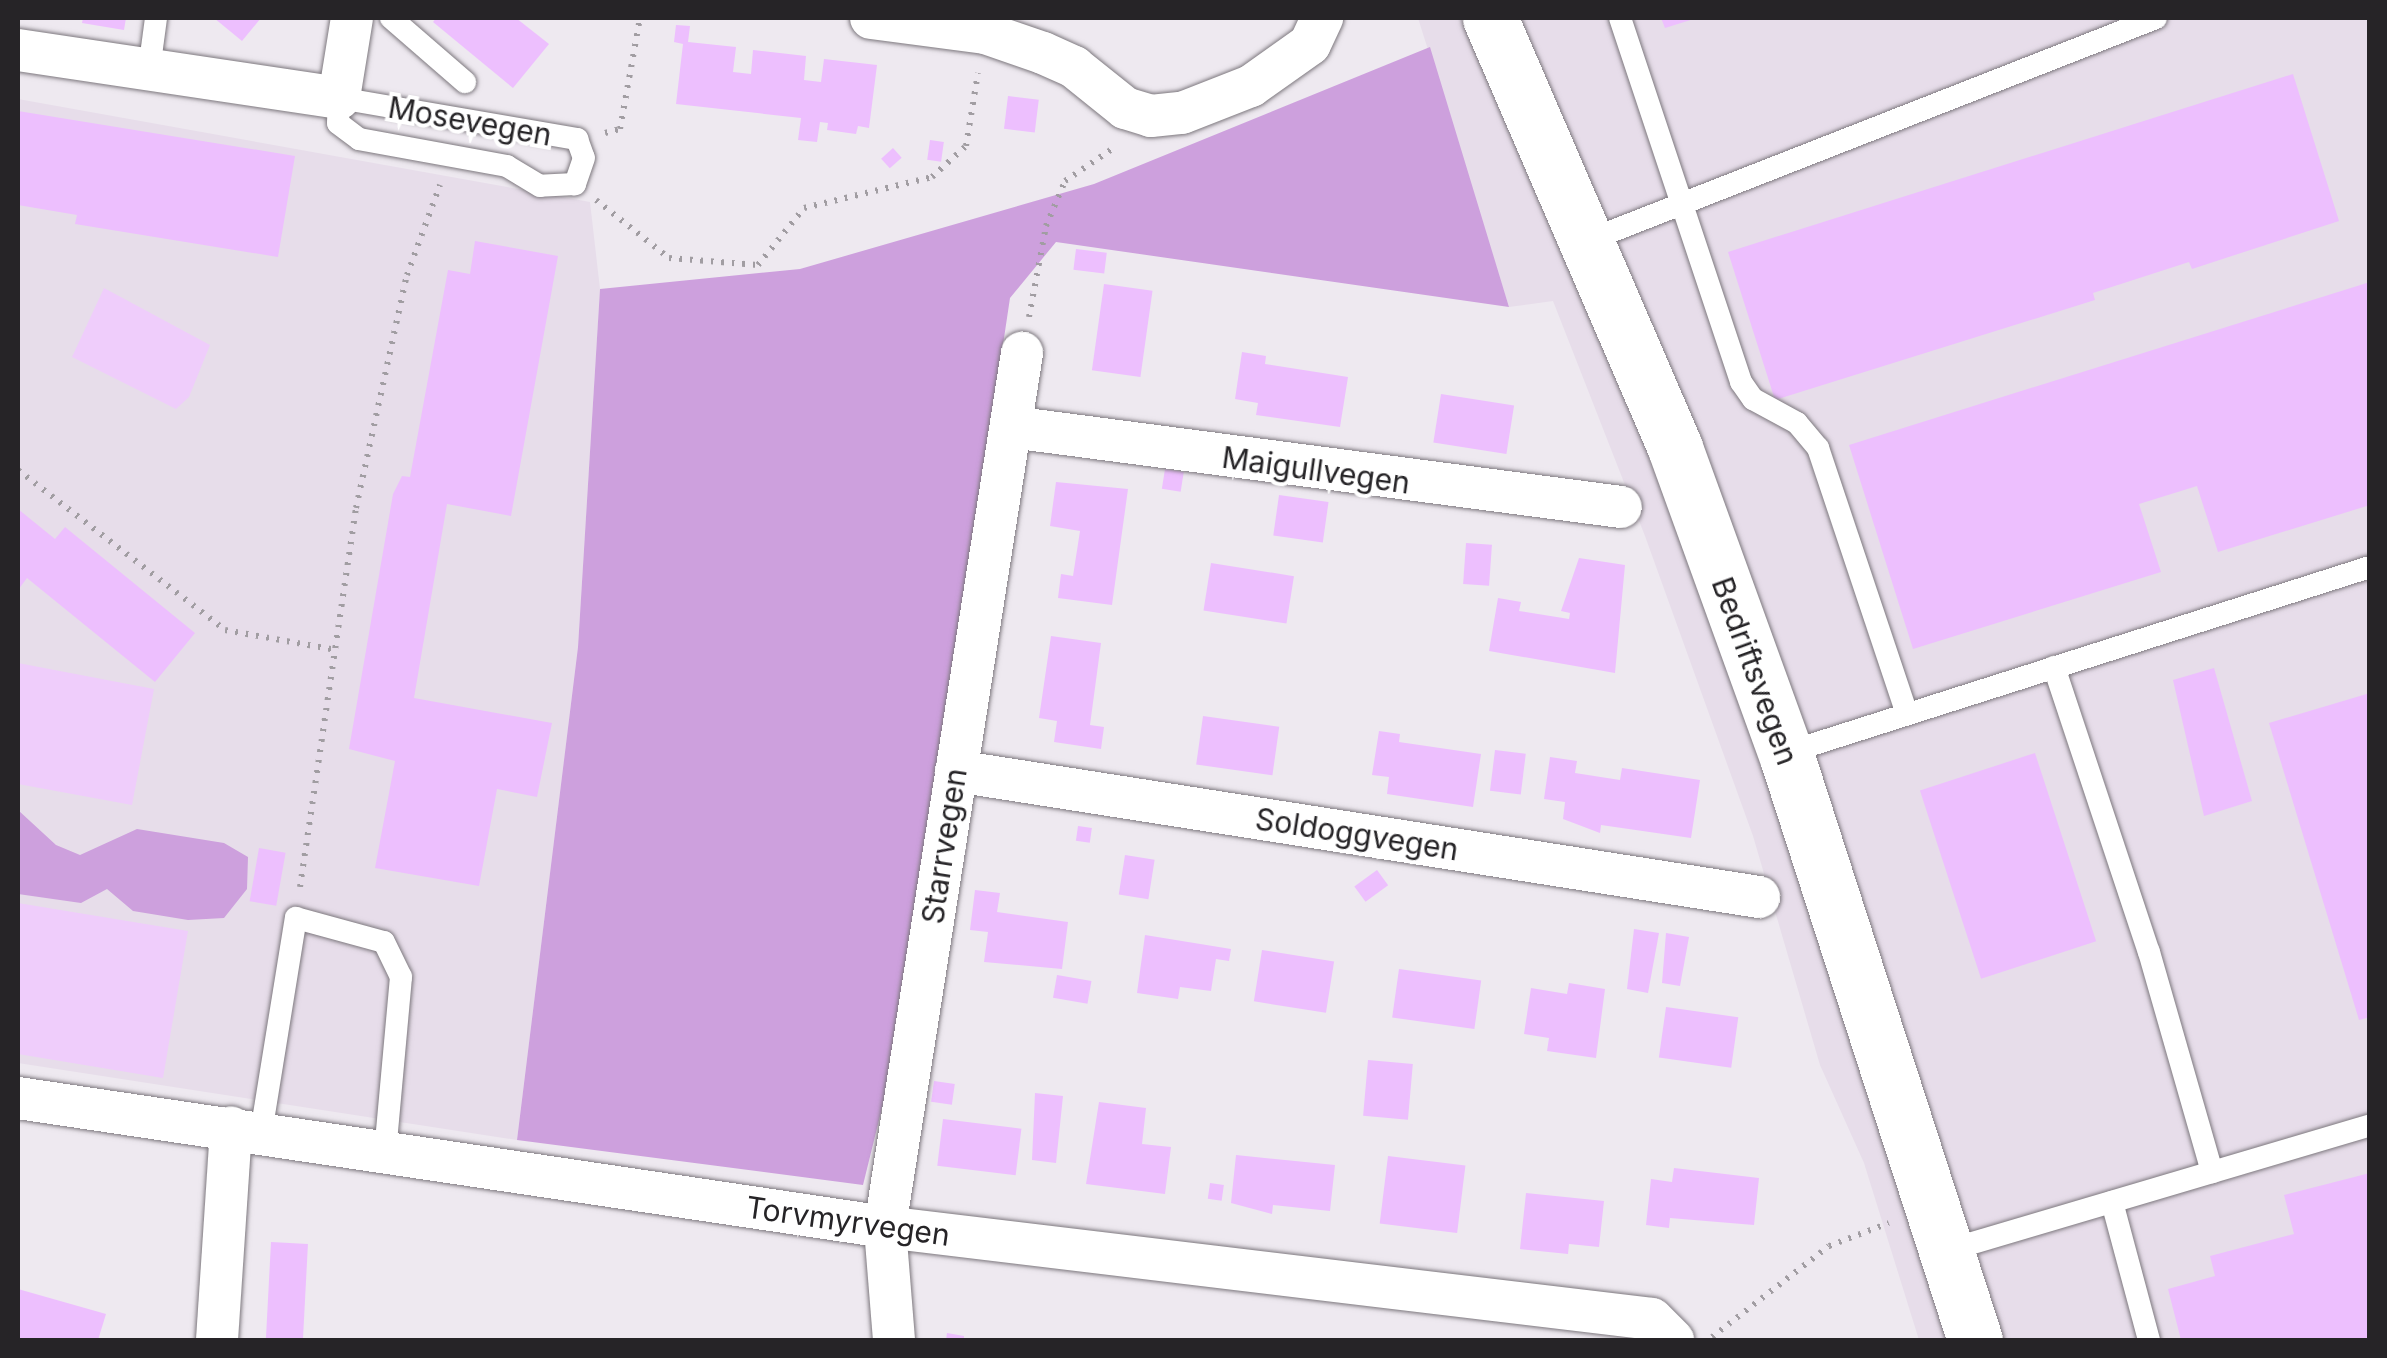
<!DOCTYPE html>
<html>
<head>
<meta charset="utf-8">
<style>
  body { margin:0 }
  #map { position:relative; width:2387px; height:1358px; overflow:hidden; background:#eee9f0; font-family:Inter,sans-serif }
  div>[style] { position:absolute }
  .built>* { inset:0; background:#e7ddea }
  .green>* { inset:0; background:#efcdfb }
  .forest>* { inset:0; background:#cda0dd }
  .building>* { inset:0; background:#edbffe; transform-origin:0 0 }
  .path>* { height:6px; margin-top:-3px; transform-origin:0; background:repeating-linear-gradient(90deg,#a19da2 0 2.5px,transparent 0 10.5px) }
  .roads { filter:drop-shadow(0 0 2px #7d787e) drop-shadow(0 0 2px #7d787e) }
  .lane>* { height:22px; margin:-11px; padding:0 11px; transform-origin:11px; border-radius:11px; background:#fff }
  .street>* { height:42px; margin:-21px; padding:0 21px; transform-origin:21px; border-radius:21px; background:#fff }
  .secondary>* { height:55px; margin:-27.5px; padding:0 27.5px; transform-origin:27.5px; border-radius:27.5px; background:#fff }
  span { translate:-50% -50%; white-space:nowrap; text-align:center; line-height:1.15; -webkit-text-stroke:8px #fff; paint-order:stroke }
  .street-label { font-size:30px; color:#262427 }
  .frame { position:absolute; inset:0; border:20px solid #262427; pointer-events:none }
</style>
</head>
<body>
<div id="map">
  <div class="built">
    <div style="clip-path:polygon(1418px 18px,2369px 18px,2369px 1340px,1919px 1340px,1864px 1163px,1820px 1065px,1753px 836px,1645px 536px,1553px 301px,1509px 307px)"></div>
    <div style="clip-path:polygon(18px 99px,590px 202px,600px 289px,578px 647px,517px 1140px,18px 1063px)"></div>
  </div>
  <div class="green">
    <div style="clip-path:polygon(104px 288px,210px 345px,189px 397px,176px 409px,72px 357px)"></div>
    <div style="clip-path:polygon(18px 663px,154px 689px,132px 805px,18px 784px)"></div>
    <div style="clip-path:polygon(18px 903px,188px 931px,163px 1078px,18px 1054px)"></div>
  </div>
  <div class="forest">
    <div style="clip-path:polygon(1430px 47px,1509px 307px,1056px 242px,1010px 298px,899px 1039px,863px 1185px,517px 1140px,578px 647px,600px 289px,800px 269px,1094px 184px)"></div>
    <div style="clip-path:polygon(18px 810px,56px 845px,80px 855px,137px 829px,224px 843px,248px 857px,247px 889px,224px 918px,188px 920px,133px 911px,107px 889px,81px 903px,18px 894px)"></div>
  </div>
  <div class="building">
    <div style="clip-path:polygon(83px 18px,126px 18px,124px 30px,82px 23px)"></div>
    <div style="clip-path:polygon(214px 18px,261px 18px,242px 41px)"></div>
    <div style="clip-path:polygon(436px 18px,516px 18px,549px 44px,513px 88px,433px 22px)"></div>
    <div style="clip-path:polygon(1661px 18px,1697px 18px,1665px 28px)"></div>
    <div style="clip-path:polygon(676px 25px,690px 26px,688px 42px,736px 47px,733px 72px,751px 74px,753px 50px,806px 56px,804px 80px,821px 82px,824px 59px,877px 65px,869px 128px,858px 126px,856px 134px,827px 130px,828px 123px,820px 122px,817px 142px,798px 140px,801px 118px,676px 104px,683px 44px,674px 42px)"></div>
    <div style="clip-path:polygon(2293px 74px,2339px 221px,2192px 269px,2189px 262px,2093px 293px,2095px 300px,1775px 400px,1728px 252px)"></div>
    <div style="left:1008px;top:96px;width:31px;height:33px;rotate:7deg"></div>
    <div style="clip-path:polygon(18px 111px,295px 156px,278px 257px,75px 224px,77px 215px,18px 205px)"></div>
    <div style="left:930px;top:140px;width:14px;height:20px;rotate:8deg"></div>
    <div style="left:893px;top:148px;width:13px;height:16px;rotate:48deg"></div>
    <div style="clip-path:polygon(475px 241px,558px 256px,511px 516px,447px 504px,414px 698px,552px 723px,537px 797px,497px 789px,479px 886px,375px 868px,395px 761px,349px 749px,393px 494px,402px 476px,410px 477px,448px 270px,470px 274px)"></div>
    <div style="left:1076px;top:249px;width:31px;height:21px;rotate:7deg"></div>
    <div style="clip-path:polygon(2370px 282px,2370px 505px,2218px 552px,2197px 486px,2139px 504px,2161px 572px,1913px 649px,1849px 445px)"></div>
    <div style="left:1104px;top:284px;width:49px;height:87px;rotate:8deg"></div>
    <div style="clip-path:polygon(1242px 352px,1266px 356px,1265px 364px,1348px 377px,1340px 427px,1256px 415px,1258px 403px,1235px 399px)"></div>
    <div style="left:1441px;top:394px;width:74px;height:49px;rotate:9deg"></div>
    <div style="left:1165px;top:469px;width:19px;height:20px;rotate:9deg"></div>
    <div style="clip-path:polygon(1056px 482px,1128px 489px,1112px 605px,1058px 598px,1061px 574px,1073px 576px,1080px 531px,1050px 526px)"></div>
    <div style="left:1279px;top:495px;width:50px;height:41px;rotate:8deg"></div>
    <div style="clip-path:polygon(18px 509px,55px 539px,65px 527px,195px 633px,155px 682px,27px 578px,18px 590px)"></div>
    <div style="left:1466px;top:543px;width:26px;height:41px;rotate:4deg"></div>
    <div style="clip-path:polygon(1579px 558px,1625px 565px,1615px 673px,1489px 651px,1498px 598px,1521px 602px,1519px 611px,1569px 619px,1570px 613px,1561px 611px)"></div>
    <div style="left:1211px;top:563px;width:84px;height:48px;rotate:9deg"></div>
    <div style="clip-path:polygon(1051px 636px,1101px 643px,1090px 725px,1104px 727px,1101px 749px,1054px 742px,1057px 721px,1039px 718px)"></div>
    <div style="clip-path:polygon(2214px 668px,2252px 801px,2204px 816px,2173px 680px)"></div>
    <div style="clip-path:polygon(2370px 693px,2370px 1017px,2359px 1020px,2269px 723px)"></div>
    <div style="left:1203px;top:716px;width:77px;height:49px;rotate:8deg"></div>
    <div style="clip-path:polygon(1379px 731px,1400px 734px,1399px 742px,1481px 754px,1473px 807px,1387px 794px,1389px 777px,1372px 775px)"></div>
    <div style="left:1495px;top:750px;width:31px;height:41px;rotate:7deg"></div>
    <div style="left:2035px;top:753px;width:198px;height:121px;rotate:72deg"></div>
    <div style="clip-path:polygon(1550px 757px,1577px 761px,1575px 773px,1620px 780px,1622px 768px,1700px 780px,1691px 838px,1601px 825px,1600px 833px,1563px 819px,1565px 802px,1544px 799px)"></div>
    <div style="left:1078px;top:826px;width:14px;height:15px;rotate:8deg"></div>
    <div style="left:259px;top:848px;width:27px;height:54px;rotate:10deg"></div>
    <div style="left:1125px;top:855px;width:30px;height:40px;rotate:9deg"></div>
    <div style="left:1377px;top:870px;width:19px;height:28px;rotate:54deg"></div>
    <div style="clip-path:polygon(975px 890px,1000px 893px,997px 912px,1068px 922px,1062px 969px,984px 962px,988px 932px,970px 930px)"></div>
    <div style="clip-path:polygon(1634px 929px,1659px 933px,1648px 993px,1627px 989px)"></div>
    <div style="clip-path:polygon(1666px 933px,1689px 937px,1680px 986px,1662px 983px)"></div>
    <div style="clip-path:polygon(1145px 935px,1231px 949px,1229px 961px,1216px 959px,1211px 991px,1180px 987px,1178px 999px,1137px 993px)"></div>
    <div style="left:1262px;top:950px;width:73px;height:52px;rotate:9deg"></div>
    <div style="left:1399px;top:969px;width:83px;height:49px;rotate:8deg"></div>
    <div style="left:1057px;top:975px;width:35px;height:23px;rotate:10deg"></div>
    <div style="clip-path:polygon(1569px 983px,1605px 989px,1596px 1058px,1547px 1051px,1549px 1038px,1524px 1034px,1531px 988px,1567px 994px)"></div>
    <div style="left:1666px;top:1007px;width:73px;height:51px;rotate:8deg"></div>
    <div style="left:1368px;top:1060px;width:45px;height:56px;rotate:5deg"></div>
    <div style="left:934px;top:1081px;width:21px;height:21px;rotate:8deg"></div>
    <div style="clip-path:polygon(1035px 1093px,1063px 1096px,1056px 1163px,1032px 1160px)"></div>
    <div style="clip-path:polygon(1099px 1102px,1146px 1108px,1142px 1144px,1171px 1147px,1165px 1194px,1086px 1184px)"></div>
    <div style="left:943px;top:1119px;width:79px;height:47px;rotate:7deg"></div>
    <div style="clip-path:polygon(1236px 1155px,1335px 1165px,1330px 1211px,1273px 1205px,1272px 1214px,1231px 1203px)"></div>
    <div style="left:1388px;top:1156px;width:78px;height:68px;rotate:7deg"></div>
    <div style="clip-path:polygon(1674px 1168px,1759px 1178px,1754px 1225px,1670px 1218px,1669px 1228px,1646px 1225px,1651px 1179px,1672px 1182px)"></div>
    <div style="clip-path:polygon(2370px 1173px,2370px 1340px,2181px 1340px,2168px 1289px,2215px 1276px,2210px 1256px,2294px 1234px,2284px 1195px)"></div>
    <div style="left:1210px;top:1183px;width:14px;height:16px;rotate:8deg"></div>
    <div style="clip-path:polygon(1526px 1193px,1604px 1201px,1599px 1247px,1569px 1244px,1568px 1254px,1520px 1249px)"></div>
    <div style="left:271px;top:1242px;width:37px;height:98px;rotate:3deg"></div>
    <div style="clip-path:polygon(18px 1289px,106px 1314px,98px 1340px,18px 1340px)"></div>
    <div style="clip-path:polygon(947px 1333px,964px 1336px,964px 1340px,946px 1340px)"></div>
  </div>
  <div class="path">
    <div style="left:605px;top:133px;width:16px;rotate:-15deg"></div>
    <div style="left:620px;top:129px;width:113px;rotate:-79.8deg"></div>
    <div style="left:596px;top:200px;width:93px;rotate:38.5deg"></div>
    <div style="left:669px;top:258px;width:89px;rotate:4.5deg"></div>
    <div style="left:758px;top:265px;width:73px;rotate:-51.1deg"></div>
    <div style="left:804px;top:208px;width:132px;rotate:-13.6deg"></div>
    <div style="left:932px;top:177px;width:46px;rotate:-42.4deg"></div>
    <div style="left:966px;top:146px;width:74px;rotate:-80.7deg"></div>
    <div style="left:1029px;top:317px;width:93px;rotate:-79.4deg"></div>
    <div style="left:1046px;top:226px;width:49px;rotate:-67.1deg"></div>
    <div style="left:1065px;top:181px;width:60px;rotate:-34.2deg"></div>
    <div style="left:18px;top:470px;width:262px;rotate:37.7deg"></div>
    <div style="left:225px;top:630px;width:113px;rotate:10.2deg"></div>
    <div style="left:300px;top:887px;width:383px;rotate:-81.6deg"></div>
    <div style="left:356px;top:508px;width:239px;rotate:-77.7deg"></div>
    <div style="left:407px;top:275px;width:96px;rotate:-69.9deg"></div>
    <div style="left:1712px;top:1337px;width:148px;rotate:-37.9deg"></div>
    <div style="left:1829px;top:1246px;width:64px;rotate:-21deg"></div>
  </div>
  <div class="roads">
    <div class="lane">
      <div style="left:391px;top:18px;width:98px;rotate:40.9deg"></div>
      <div style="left:1620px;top:18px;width:384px;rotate:71.6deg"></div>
      <div style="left:1741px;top:382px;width:21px;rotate:55deg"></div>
      <div style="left:1753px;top:399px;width:50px;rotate:28.6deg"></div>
      <div style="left:1797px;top:423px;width:33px;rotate:50deg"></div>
      <div style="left:1818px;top:448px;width:280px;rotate:71.5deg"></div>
      <div style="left:149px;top:70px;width:52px;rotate:-82.3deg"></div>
      <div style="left:339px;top:98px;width:242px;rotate:9.8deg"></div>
      <div style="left:577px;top:139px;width:20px;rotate:70deg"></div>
      <div style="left:584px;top:158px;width:28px;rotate:109deg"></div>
      <div style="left:575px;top:184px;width:35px;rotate:177deg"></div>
      <div style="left:540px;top:186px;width:39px;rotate:-149deg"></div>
      <div style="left:507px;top:166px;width:150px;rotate:-169.7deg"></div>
      <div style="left:359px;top:139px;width:26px;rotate:-143deg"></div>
      <div style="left:338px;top:123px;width:25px;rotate:-88deg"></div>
      <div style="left:1587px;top:241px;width:611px;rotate:-21.4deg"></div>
      <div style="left:2054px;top:667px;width:300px;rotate:71.6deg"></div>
      <div style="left:2149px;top:952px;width:229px;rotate:74deg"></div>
      <div style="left:1786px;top:753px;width:613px;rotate:-17.67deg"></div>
      <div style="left:261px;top:1133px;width:218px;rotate:-80.8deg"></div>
      <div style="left:296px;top:918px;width:91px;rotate:15.3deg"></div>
      <div style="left:384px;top:942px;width:39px;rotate:64deg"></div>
      <div style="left:401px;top:977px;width:178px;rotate:95.2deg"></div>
      <div style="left:2112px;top:1202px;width:143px;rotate:75deg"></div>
      <div style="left:1949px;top:1250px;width:439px;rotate:-16.5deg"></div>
    </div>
    <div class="street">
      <div style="left:871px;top:18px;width:115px;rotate:7.5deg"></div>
      <div style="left:985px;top:33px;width:61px;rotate:19deg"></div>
      <div style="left:1043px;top:53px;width:34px;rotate:24deg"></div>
      <div style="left:1074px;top:67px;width:65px;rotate:38.8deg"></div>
      <div style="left:1125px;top:108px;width:27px;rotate:17deg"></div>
      <div style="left:1151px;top:116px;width:31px;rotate:-6deg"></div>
      <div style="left:1182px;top:113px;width:74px;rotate:-21.4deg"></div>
      <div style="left:1251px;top:86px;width:72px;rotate:-35.4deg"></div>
      <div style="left:1310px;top:44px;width:29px;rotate:-65deg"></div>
      <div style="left:18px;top:50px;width:325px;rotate:8.5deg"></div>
      <div style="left:339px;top:98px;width:81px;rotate:-80.8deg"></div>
      <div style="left:1011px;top:427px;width:615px;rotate:7.47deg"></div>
      <div style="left:956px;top:771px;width:813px;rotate:8.92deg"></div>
      <div style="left:18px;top:1098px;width:877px;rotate:8.46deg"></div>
      <div style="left:885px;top:1227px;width:772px;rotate:6.84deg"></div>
      <div style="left:1652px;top:1319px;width:30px;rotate:45deg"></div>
      <div style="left:217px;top:1340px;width:213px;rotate:-86.2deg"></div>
      <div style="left:894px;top:1340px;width:113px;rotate:-94.6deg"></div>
      <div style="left:885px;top:1227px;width:885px;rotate:-81.09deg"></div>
    </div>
    <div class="secondary">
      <div style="left:1490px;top:18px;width:468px;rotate:66.7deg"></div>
      <div style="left:1675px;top:448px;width:329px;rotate:70.1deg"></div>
      <div style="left:1787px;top:757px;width:613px;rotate:72.13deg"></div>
    </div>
  </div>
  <div class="street-label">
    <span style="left:470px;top:121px;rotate:10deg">Mosevegen</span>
    <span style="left:1316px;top:470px;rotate:8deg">Maigullvegen</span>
    <span style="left:1755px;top:671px;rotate:70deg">Bedriftsvegen</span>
    <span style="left:1357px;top:834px;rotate:9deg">Soldoggvegen</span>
    <span style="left:944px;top:846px;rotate:-81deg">Starrvegen</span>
    <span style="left:848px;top:1221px;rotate:8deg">Torvmyrvegen</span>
  </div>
  <div class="frame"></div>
</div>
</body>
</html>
